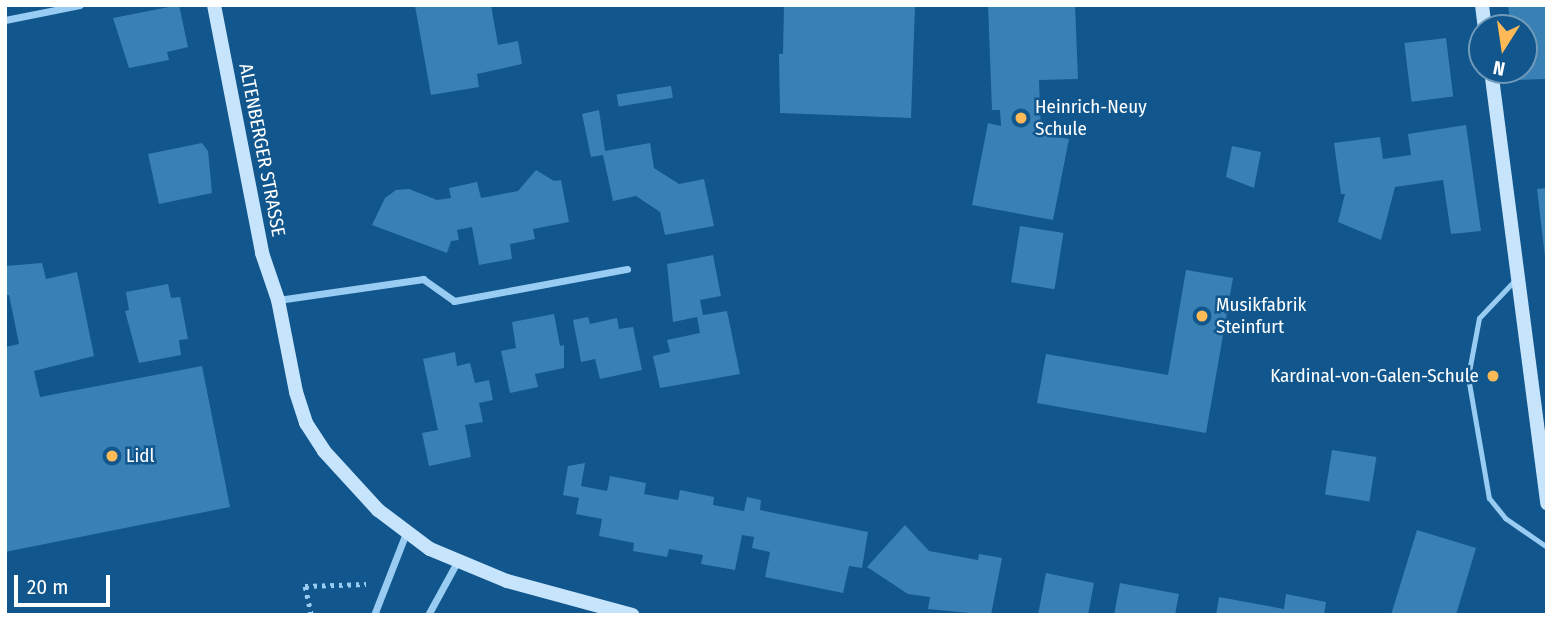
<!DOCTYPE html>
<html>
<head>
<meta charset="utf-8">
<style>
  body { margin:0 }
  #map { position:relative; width:1552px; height:620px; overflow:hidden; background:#11568c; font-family:"Fira Sans Condensed",sans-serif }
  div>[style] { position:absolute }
  .building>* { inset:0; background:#3980b5; transform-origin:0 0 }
  .path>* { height:4.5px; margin-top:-2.25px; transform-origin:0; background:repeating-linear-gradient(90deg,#98ccf2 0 3.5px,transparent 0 8.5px) }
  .lane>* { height:5px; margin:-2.5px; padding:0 2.5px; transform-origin:2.5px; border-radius:2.5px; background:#98ccf2 }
  .street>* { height:7px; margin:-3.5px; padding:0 3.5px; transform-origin:3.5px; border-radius:3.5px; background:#98ccf2 }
  .secondary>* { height:14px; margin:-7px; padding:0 7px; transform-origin:7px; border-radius:7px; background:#c6e4fc }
  .dots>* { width:19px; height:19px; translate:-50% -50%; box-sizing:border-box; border:4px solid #11568c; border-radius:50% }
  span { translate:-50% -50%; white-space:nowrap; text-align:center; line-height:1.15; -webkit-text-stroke:5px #11568c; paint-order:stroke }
  .poi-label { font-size:19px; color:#fff }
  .left { translate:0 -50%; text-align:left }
  .right { translate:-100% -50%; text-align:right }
  .street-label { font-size:19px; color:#fff }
  .frame { position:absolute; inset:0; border:7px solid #fff; pointer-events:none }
  .north { position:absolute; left:1468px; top:14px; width:70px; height:70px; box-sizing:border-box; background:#11568c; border:2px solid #709aba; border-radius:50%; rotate:192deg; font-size:19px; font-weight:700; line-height:28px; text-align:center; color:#fff }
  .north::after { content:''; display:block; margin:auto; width:24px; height:32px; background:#ffba58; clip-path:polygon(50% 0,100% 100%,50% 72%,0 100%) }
  .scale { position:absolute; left:14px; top:575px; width:96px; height:32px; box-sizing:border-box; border:4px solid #fff; border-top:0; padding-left:9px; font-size:21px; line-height:24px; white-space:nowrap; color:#fff; -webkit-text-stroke:5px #11568c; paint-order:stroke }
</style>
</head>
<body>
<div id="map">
  <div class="building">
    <div style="clip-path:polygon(179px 5px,188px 47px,167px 52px,169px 60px,129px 68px,113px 18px)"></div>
    <div style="clip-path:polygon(491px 5px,498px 45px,518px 41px,522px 64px,477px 74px,479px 87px,431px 95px,415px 6px)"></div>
    <div style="clip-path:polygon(784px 5px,915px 6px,911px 118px,780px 113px,779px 54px,783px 54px)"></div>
    <div style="clip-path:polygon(988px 5px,1075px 5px,1078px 79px,1039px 80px,1041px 134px,1069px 139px,1053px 220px,972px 205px,988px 123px,1001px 126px,1000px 110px,992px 110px)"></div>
    <div style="clip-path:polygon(1508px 5px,1547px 5px,1545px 79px,1518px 80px,1517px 70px,1524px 70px,1524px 28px,1511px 28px)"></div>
    <div style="left:1446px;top:38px;width:59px;height:42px;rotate:83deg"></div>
    <div style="left:671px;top:86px;width:12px;height:55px;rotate:81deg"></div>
    <div style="clip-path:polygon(599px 110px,605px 151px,650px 143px,654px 168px,679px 184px,704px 179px,714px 226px,665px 235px,660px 212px,636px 196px,613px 201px,603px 155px,591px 157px,582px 114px)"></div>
    <div style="clip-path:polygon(1466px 125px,1481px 231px,1451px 234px,1443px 180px,1395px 187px,1381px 240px,1338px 222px,1345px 194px,1341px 194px,1334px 143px,1380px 137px,1383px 159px,1411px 155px,1408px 134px)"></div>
    <div style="clip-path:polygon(202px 143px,208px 151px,212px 193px,159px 204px,148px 154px)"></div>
    <div style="clip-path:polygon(1232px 146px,1261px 152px,1254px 188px,1226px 177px)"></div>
    <div style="clip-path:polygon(536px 170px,554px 181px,561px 180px,569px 222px,533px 229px,535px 239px,510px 244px,512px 259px,479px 265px,472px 227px,457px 230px,459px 240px,451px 241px,447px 253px,372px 225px,385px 198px,396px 190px,409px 189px,437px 200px,451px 198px,449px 188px,477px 182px,481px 198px,518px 191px)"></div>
    <div style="clip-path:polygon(1547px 188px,1547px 257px,1545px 257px,1537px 189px)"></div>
    <div style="left:1020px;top:226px;width:44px;height:57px;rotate:9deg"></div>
    <div style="clip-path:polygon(713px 255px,721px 296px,700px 300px,703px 315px,727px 311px,740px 374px,660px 388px,653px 356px,670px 352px,667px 340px,700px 333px,697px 317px,673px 322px,667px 264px)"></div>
    <div style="clip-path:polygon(42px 263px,46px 279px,77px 272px,94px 356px,34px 371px,40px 397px,202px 366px,230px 507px,5px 552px,5px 347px,19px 344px,9px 295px,5px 295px,5px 266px)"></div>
    <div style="clip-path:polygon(1186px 270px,1233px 278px,1206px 433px,1037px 403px,1046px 354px,1168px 375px)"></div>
    <div style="clip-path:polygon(168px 284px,171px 298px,180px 297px,188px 339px,179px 340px,181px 355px,139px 363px,125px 311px,129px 310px,126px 292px)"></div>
    <div style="clip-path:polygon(554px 314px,560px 346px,564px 345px,564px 368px,535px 374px,538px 387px,510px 393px,501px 351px,516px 348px,512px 322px)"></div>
    <div style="clip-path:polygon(588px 317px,590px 324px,617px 318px,619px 329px,633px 327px,642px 370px,600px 379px,595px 359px,581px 362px,573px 320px)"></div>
    <div style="clip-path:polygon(455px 352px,457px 366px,470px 363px,475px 383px,489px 380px,493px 400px,479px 403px,483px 422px,465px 425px,471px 457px,429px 466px,422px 433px,438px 430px,423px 359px)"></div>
    <div style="left:1332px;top:450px;width:45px;height:45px;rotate:9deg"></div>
    <div style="clip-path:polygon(585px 463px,581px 486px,607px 491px,610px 476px,646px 483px,644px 494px,678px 500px,680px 490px,714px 497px,713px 505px,744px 511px,747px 497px,761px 500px,760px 510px,868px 532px,862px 568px,849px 566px,843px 593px,765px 577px,770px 552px,752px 548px,754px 537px,742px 535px,735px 570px,701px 564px,703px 555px,669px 549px,667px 557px,633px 551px,634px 543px,599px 536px,602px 519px,576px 514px,579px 498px,563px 495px,568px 466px)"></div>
    <div style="clip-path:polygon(905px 525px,929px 551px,978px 560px,979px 554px,1002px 558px,991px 615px,928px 609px,930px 597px,908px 594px,867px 567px)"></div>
    <div style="clip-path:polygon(1417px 530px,1476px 548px,1456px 615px,1391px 615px)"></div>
    <div style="clip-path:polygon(1046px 573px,1094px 583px,1088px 615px,1038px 615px)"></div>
    <div style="clip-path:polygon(1120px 583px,1179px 594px,1175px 615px,1114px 615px)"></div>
    <div style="clip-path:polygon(1286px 594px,1326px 602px,1324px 615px,1216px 615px,1219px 597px,1284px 609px)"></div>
  </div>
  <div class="path">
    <div style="left:311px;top:615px;width:30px;rotate:-102deg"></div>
    <div style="left:305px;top:586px;width:61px;rotate:-1.9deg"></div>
  </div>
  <div class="lane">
    <div style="left:1515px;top:280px;width:52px;rotate:133.5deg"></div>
    <div style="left:1479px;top:318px;width:60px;rotate:100.6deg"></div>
    <div style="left:1468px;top:377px;width:123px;rotate:80.2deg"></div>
    <div style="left:1489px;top:498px;width:26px;rotate:51deg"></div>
    <div style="left:1505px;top:518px;width:51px;rotate:34.6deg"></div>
  </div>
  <div class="street">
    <div style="left:5px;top:20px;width:76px;rotate:-11.3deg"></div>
    <div style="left:278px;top:300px;width:147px;rotate:-8.2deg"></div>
    <div style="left:423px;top:279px;width:38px;rotate:35deg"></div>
    <div style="left:454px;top:301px;width:176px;rotate:-10.5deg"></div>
    <div style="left:374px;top:615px;width:88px;rotate:-68.7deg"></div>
    <div style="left:428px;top:615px;width:60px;rotate:-61.3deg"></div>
  </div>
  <div class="secondary">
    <div style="left:214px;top:5px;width:253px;rotate:79deg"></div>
    <div style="left:262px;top:253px;width:50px;rotate:71.2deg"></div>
    <div style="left:278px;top:300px;width:94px;rotate:78.9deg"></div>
    <div style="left:296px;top:392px;width:33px;rotate:72deg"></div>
    <div style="left:306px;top:423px;width:33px;rotate:57deg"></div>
    <div style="left:324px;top:451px;width:80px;rotate:47.5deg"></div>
    <div style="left:378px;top:510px;width:65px;rotate:36.9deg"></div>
    <div style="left:430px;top:549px;width:83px;rotate:22.6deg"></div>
    <div style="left:507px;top:581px;width:130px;rotate:15.2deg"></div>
    <div style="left:1482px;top:5px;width:23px;rotate:83deg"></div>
    <div style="left:1491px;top:70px;width:437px;rotate:82.6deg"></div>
  </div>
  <div class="dots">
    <div style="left:1021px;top:118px;background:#ffba58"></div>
    <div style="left:1202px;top:316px;background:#ffba58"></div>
    <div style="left:1493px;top:376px;background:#ffba58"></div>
    <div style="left:112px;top:456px;background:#ffba58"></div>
  </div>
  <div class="poi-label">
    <span class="left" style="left:1035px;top:118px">Heinrich-Neuy<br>Schule</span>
    <span class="left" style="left:1216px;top:316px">Musikfabrik<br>Steinfurt</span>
    <span class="right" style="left:1479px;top:376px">Kardinal-von-Galen-Schule</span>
    <span class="left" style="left:126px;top:456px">Lidl</span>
  </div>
  <div class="street-label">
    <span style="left:262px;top:150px;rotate:79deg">ALTENBERGER STRASSE</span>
  </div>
  <div class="frame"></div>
  <div class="north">N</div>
  <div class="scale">20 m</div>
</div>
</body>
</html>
